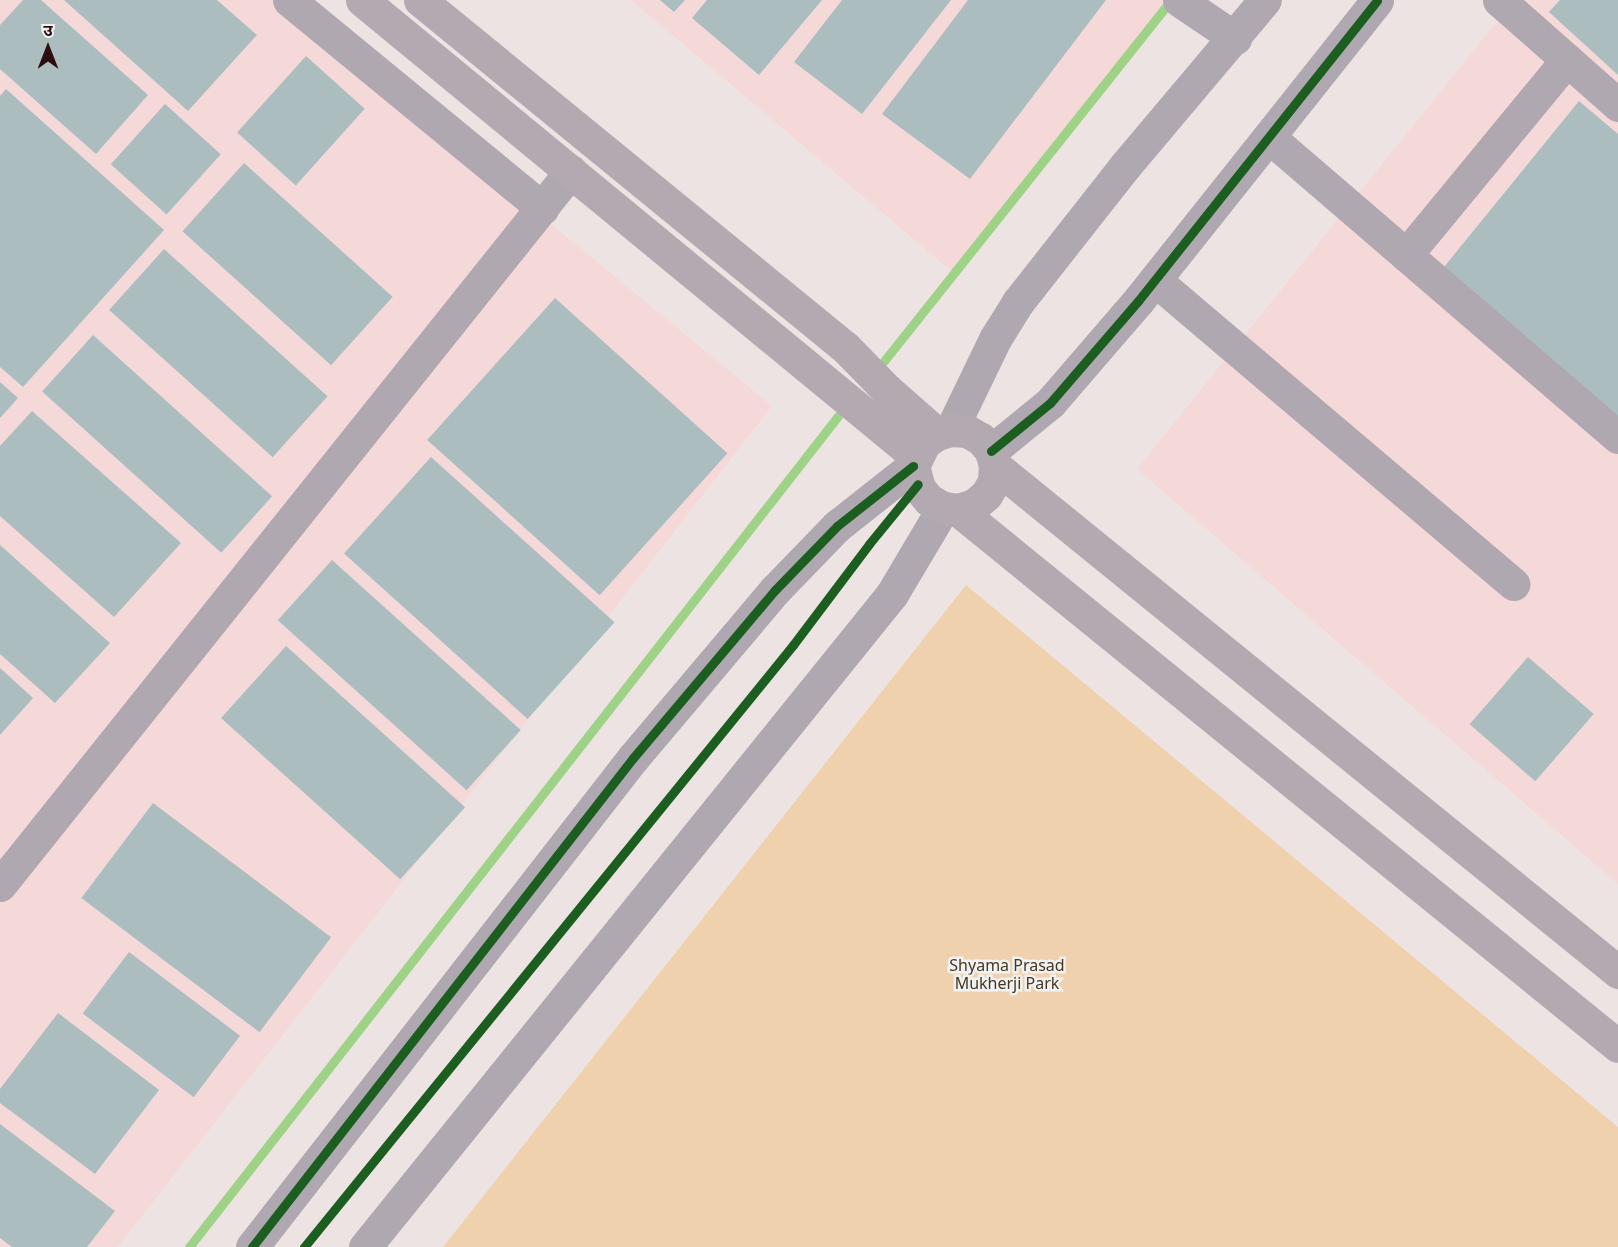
<!DOCTYPE html>
<html>
<head>
<meta charset="utf-8">
<style>
  body { margin:0 }
  #map { position:relative; width:1618px; height:1247px; overflow:hidden; background:#eee3e3; font-family:"Noto Sans","Noto Sans Devanagari",sans-serif }
  div>[style] { position:absolute }
  .built>* { inset:0; background:#f5d9d9 }
  .green>* { inset:0; background:#efd2ad }
  .stream>* { height:9px; margin:-4.5px; padding:0 4.5px; transform-origin:4.5px; border-radius:4.5px; background:#9ed286 }
  .building>* { inset:0; background:#abbdbe; transform-origin:0 0 }
  .minor>* { height:33px; margin:-16.5px; padding:0 16.5px; transform-origin:16.5px; border-radius:16.5px; background:#afa8b0 }
  .major>* { height:33px; margin:-16.5px; padding:0 16.5px; transform-origin:16.5px; border-radius:16.5px; background:#b3a9b1 }
  .cycleway>* { height:9px; margin:-4.5px; padding:0 4.5px; transform-origin:4.5px; border-radius:4.5px; background:#1b5e20 }
  span { translate:-50% -50%; white-space:nowrap; text-align:center; line-height:1.15; -webkit-text-stroke:5px #f1f1f1; paint-order:stroke }
  .park-label { font-size:16px; color:#453722 }
  .north { position:absolute; left:18px; top:18px; width:60px; height:60px; -webkit-text-stroke:4px #f1f1f1; paint-order:stroke; rotate:0deg; font-size:16px; font-weight:700; line-height:24px; text-align:center; color:#2d0d0f }
  .north::after { content:''; display:block; margin:auto; width:21px; height:27px; background:#2d0d0f; clip-path:polygon(50% 0,100% 100%,50% 72%,0 100%) }
</style>
</head>
<body>
<div id="map">
  <div class="built">
    <div style="clip-path:polygon(0 0,279px 0,772px 406px,118px 1247px,0 1247px)"></div>
    <div style="clip-path:polygon(631px 0,1175px 0,957px 276px)"></div>
    <div style="clip-path:polygon(1514px 0,1618px 0,1618px 884px,1137px 469px)"></div>
  </div>
  <div class="green">
    <div style="clip-path:polygon(966px 585px,1618px 1127px,1618px 1247px,443px 1247px)"></div>
  </div>
  <div class="stream">
    <div style="left:884px;top:361px;width:461px;rotate:-51.5deg"></div>
    <div style="left:189px;top:1247px;width:1054px;rotate:-52.01deg"></div>
  </div>
  <div class="building">
    <div style="clip-path:polygon(23px 0,41px 0,148px 95px,96px 154px,0 69px,0 25px)"></div>
    <div style="clip-path:polygon(64px 0,217px 0,257px 35px,188px 111px)"></div>
    <div style="clip-path:polygon(660px 0,685px 0,674px 12px)"></div>
    <div style="clip-path:polygon(707px 0,822px 0,759px 75px,692px 18px)"></div>
    <div style="clip-path:polygon(842px 0,951px 0,862px 114px,794px 62px)"></div>
    <div style="clip-path:polygon(968px 0,1106px 0,970px 179px,882px 114px)"></div>
    <div style="clip-path:polygon(1560px 0,1618px 0,1618px 75px,1549px 12px)"></div>
    <div style="left:306px;top:56px;width:79px;height:103px;rotate:42deg"></div>
    <div style="clip-path:polygon(6px 89px,164px 230px,23px 387px,0 367px,0 96px)"></div>
    <div style="clip-path:polygon(1579px 101px,1618px 134px,1618px 417px,1444px 267px)"></div>
    <div style="left:165px;top:104px;width:75px;height:81px;rotate:42deg"></div>
    <div style="left:244px;top:163px;width:200px;height:92px;rotate:42deg"></div>
    <div style="left:164px;top:249px;width:220px;height:82px;rotate:42deg"></div>
    <div style="left:555px;top:298px;width:232px;height:191px;rotate:42deg"></div>
    <div style="left:93px;top:335px;width:241px;height:76px;rotate:42deg"></div>
    <div style="clip-path:polygon(0 382px,18px 398px,0 418px)"></div>
    <div style="clip-path:polygon(32px 411px,181px 543px,114px 617px,0 516px,0 446px)"></div>
    <div style="left:431px;top:457px;width:247px;height:130px;rotate:42deg"></div>
    <div style="clip-path:polygon(0 545px,110px 643px,55px 703px,0 654px)"></div>
    <div style="left:332px;top:560px;width:254px;height:81px;rotate:42deg"></div>
    <div style="left:286px;top:646px;width:241px;height:97px;rotate:42deg"></div>
    <div style="left:1528px;top:657px;width:87px;height:89px;rotate:41deg"></div>
    <div style="clip-path:polygon(0 668px,33px 698px,0 735px)"></div>
    <div style="left:153px;top:803px;width:223px;height:119px;rotate:37deg"></div>
    <div style="left:129px;top:952px;width:139px;height:77px;rotate:37deg"></div>
    <div style="clip-path:polygon(58px 1013px,159px 1090px,95px 1174px,0 1103px,0 1089px)"></div>
    <div style="clip-path:polygon(0 1124px,115px 1211px,87px 1247px,12px 1247px,0 1238px)"></div>
  </div>
  <div class="minor">
    <div style="left:289px;top:0;width:328px;rotate:39.4deg"></div>
    <div style="left:1179px;top:0;width:68px;rotate:34.2deg"></div>
    <div style="left:1499px;top:0;width:159px;rotate:41.4deg"></div>
    <div style="left:1269px;top:137px;width:460px;rotate:40.7deg"></div>
    <div style="left:1406px;top:255px;width:253px;rotate:-50.5deg"></div>
    <div style="left:1155px;top:280px;width:470px;rotate:40.3deg"></div>
    <div style="left:951px;top:430px;width:101px;rotate:-64.2deg"></div>
    <div style="left:995px;top:339px;width:44px;rotate:-58.1deg"></div>
    <div style="left:1018px;top:302px;width:173px;rotate:-51.8deg"></div>
    <div style="left:1125px;top:166px;width:217px;rotate:-49.9deg"></div>
    <div style="left:991px;top:451px;width:76px;rotate:-39.1deg"></div>
    <div style="left:1050px;top:403px;width:135px;rotate:-49.2deg"></div>
    <div style="left:1138px;top:301px;width:384px;rotate:-51.5deg"></div>
    <div style="left:0;top:885px;width:914px;rotate:-51.35deg"></div>
    <div style="left:252px;top:1247px;width:620px;rotate:-52.08deg"></div>
    <div style="left:633px;top:758px;width:220px;rotate:-49.8deg"></div>
    <div style="left:775px;top:590px;width:89px;rotate:-45.9deg"></div>
    <div style="left:837px;top:526px;width:97px;rotate:-38.3deg"></div>
    <div style="left:365px;top:1247px;width:839px;rotate:-51.09deg"></div>
    <div style="left:892px;top:594px;width:100px;rotate:-59.3deg"></div>
  </div>
  <div class="major">
    <div style="left:362px;top:0;width:719px;rotate:39.47deg"></div>
    <div style="left:420px;top:0;width:550px;rotate:39.25deg"></div>
    <div style="left:846px;top:348px;width:59px;rotate:45.7deg"></div>
    <div style="left:887px;top:390px;width:67px;rotate:41.3deg"></div>
    <div style="left:951px;top:430px;width:16px;rotate:4deg"></div>
    <div style="left:967px;top:431px;width:16px;rotate:30deg"></div>
    <div style="left:981px;top:439px;width:16px;rotate:50deg"></div>
    <div style="left:991px;top:451px;width:16px;rotate:75deg"></div>
    <div style="left:995px;top:466px;width:16px;rotate:94deg"></div>
    <div style="left:994px;top:482px;width:15px;rotate:122deg"></div>
    <div style="left:986px;top:495px;width:16px;rotate:140deg"></div>
    <div style="left:974px;top:505px;width:17px;rotate:163deg"></div>
    <div style="left:958px;top:510px;width:15px;rotate:-172deg"></div>
    <div style="left:943px;top:508px;width:16px;rotate:-150deg"></div>
    <div style="left:929px;top:500px;width:16px;rotate:-130deg"></div>
    <div style="left:919px;top:488px;width:23px;rotate:-105deg"></div>
    <div style="left:913px;top:466px;width:25px;rotate:-64deg"></div>
    <div style="left:924px;top:443px;width:16px;rotate:-35deg"></div>
    <div style="left:937px;top:434px;width:15px;rotate:-16deg"></div>
    <div style="left:995px;top:466px;width:803px;rotate:39.08deg"></div>
    <div style="left:958px;top:510px;width:850px;rotate:39.08deg"></div>
  </div>
  <div class="cycleway">
    <div style="left:991px;top:451px;width:76px;rotate:-39.1deg"></div>
    <div style="left:1050px;top:403px;width:135px;rotate:-49.2deg"></div>
    <div style="left:1138px;top:301px;width:384px;rotate:-51.5deg"></div>
    <div style="left:252px;top:1247px;width:620px;rotate:-52.08deg"></div>
    <div style="left:633px;top:758px;width:220px;rotate:-49.8deg"></div>
    <div style="left:775px;top:590px;width:89px;rotate:-45.9deg"></div>
    <div style="left:837px;top:526px;width:97px;rotate:-38.3deg"></div>
    <div style="left:304px;top:1247px;width:776px;rotate:-50.91deg"></div>
    <div style="left:793px;top:645px;width:126px;rotate:-53deg"></div>
    <div style="left:869px;top:544px;width:77px;rotate:-50.8deg"></div>
  </div>
  <div class="park-label">
    <span style="left:1007px;top:974px">Shyama Prasad<br>Mukherji Park</span>
  </div>
  <div class="north">उ</div>
</div>
</body>
</html>
